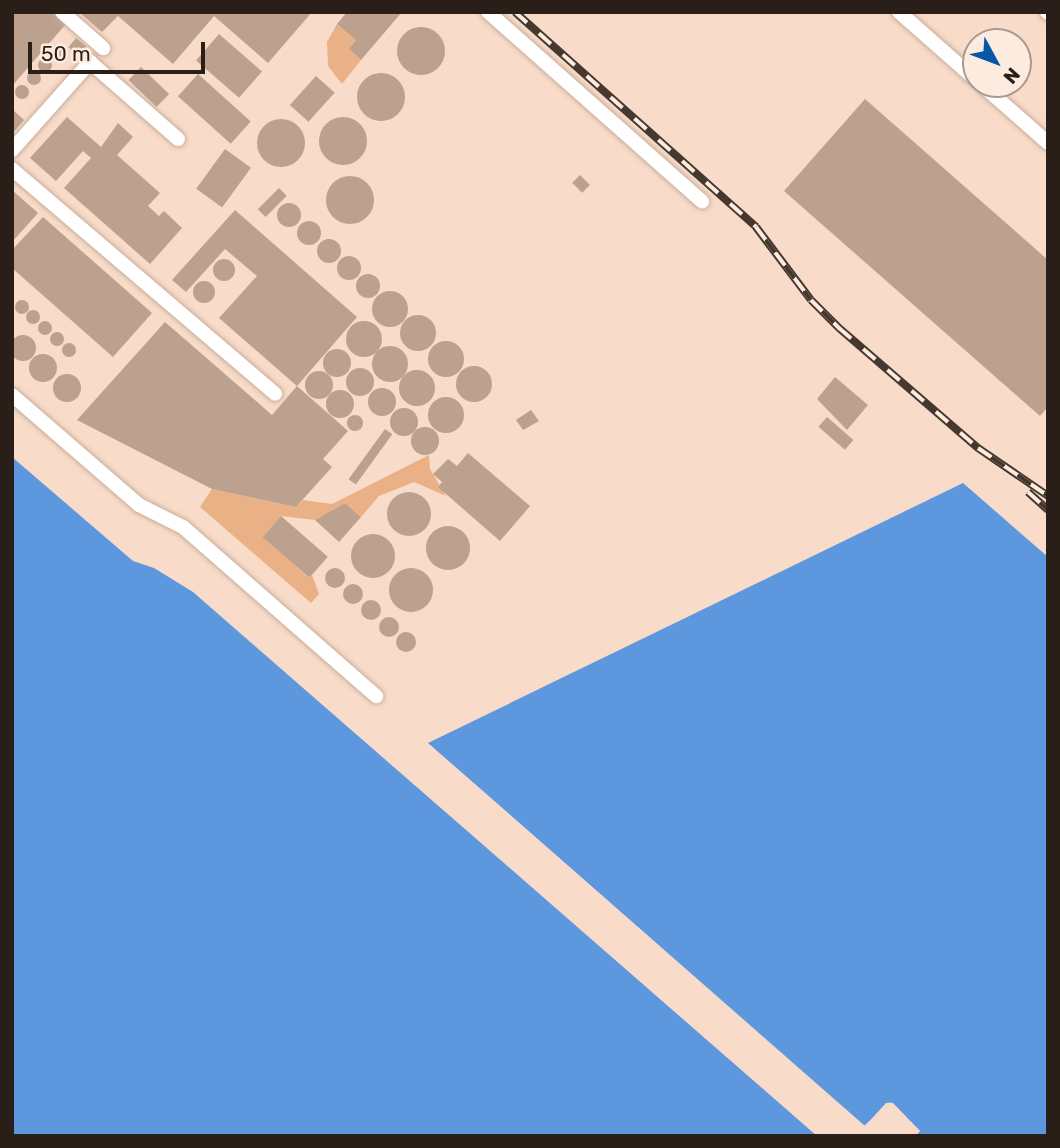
<!DOCTYPE html>
<html>
<head>
<meta charset="utf-8">
<style>
  body { margin:0 }
  #map { position:relative; width:1060px; height:1148px; overflow:hidden; background:#f8dbc8; font-family:Rubik,sans-serif }
  div>[style] { position:absolute }
  .green>* { inset:0; background:#eab086 }
  .water>* { inset:0; background:#5d97de }
  .pier>* { inset:0; background:#f8dbc8 }
  .building>* { inset:0; background:#bca18e; transform-origin:0 0 }
  .round { border-radius:50% }
  .roads { filter:drop-shadow(0 0 2px #c8ad9a) drop-shadow(0 0 2px #c8ad9a) }
  .service>* { height:14px; margin:-7px; padding:0 7px; transform-origin:7px; border-radius:7px; background:#fff }
  .rail>* { height:8px; margin-top:-4px; transform-origin:0; background:repeating-linear-gradient(90deg,#fdebdf 0 16px,#45382f 0 32px); box-sizing:border-box; border-block:2px solid #45382f }
  span { translate:-50% -50%; white-space:nowrap; text-align:center; line-height:1.15; -webkit-text-stroke:6px #fdebdf; paint-order:stroke }
  .frame { position:absolute; inset:0; border:14px solid #2a1f18; pointer-events:none }
  .north { position:absolute; left:962px; top:28px; width:70px; height:70px; box-sizing:border-box; background:#fdebdf; border:2px solid #a9998f; border-radius:50%; rotate:131deg; font-size:19px; font-weight:700; line-height:28px; text-align:center; color:#2a1f18 }
  .north::after { content:''; display:block; margin:auto; width:24px; height:32px; background:#0757a5; clip-path:polygon(50% 0,100% 100%,50% 72%,0 100%) }
  .scale { position:absolute; left:28px; top:42px; width:177px; height:32px; box-sizing:border-box; border:4px solid #2a1f18; border-top:0; padding-left:9px; font-size:21px; line-height:24px; white-space:nowrap; color:#2a1f18; -webkit-text-stroke:5px #fdebdf; paint-order:stroke }
</style>
</head>
<body>
<div id="map">
  <div class="green">
    <div style="clip-path:polygon(337px 24px,356px 40px,349px 49px,361px 60px,342px 84px,328px 66px,327px 42px)"></div>
    <div style="clip-path:polygon(429px 455px,430px 469px,446px 496px,414px 482px,379px 496px,361px 517px,345px 503px,315px 520px,281px 516px,263px 537px,309px 578px,312px 575px,319px 594px,311px 603px,200px 507px,212px 489px,296px 507px,303px 500px,332px 504px)"></div>
  </div>
  <div class="water">
    <div style="clip-path:polygon(12px 457px,133px 561px,154px 568px,193px 592px,817px 1136px,12px 1136px)"></div>
    <div style="clip-path:polygon(963px 483px,1048px 557px,1048px 1136px,916px 1136px,920px 1131px,893px 1103px,886px 1103px,865px 1126px,428px 743px)"></div>
  </div>
  <div class="pier">
    <div style="clip-path:polygon(428px 743px,864px 1126px,890px 1102px,920px 1131px,913px 1136px,917px 1129px,890px 1106px,863px 1129px)"></div>
    <div style="clip-path:polygon(404px 769px,819px 1133px,820px 1136px,401px 772px)"></div>
  </div>
  <div class="building">
    <div style="clip-path:polygon(12px 12px,53px 12px,66px 24px,12px 86px)"></div>
    <div style="clip-path:polygon(79px 12px,312px 12px,268px 63px,214px 16px,173px 64px,118px 16px,102px 32px)"></div>
    <div style="clip-path:polygon(347px 12px,402px 12px,361px 60px,349px 49px,356px 40px,337px 24px)"></div>
    <div class="round" style="left:397px;top:27px;width:48px;height:48px"></div>
    <div style="left:219px;top:34px;width:57px;height:35px;rotate:41deg"></div>
    <div style="left:76px;top:38px;width:14px;height:12px;rotate:39deg"></div>
    <div class="round" style="left:49px;top:45px;width:14px;height:14px"></div>
    <div class="round" style="left:38px;top:58px;width:14px;height:14px"></div>
    <div style="left:141px;top:67px;width:39px;height:18px;rotate:44deg"></div>
    <div class="round" style="left:27px;top:71px;width:14px;height:14px"></div>
    <div class="round" style="left:357px;top:73px;width:48px;height:48px"></div>
    <div style="left:198px;top:74px;width:71px;height:30px;rotate:42deg"></div>
    <div style="left:316px;top:76px;width:25px;height:39px;rotate:42deg"></div>
    <div class="round" style="left:15px;top:85px;width:14px;height:14px"></div>
    <div style="clip-path:polygon(865px 99px,1048px 260px,1048px 407px,1040px 416px,784px 191px)"></div>
    <div style="clip-path:polygon(12px 109px,24px 120px,12px 134px)"></div>
    <div style="clip-path:polygon(67px 117px,101px 147px,118px 123px,133px 137px,117px 155px,160px 193px,148px 206px,159px 216px,164px 211px,182px 228px,150px 264px,64px 188px,91px 158px,83px 151px,56px 181px,30px 158px)"></div>
    <div class="round" style="left:319px;top:117px;width:48px;height:48px"></div>
    <div class="round" style="left:257px;top:119px;width:48px;height:48px"></div>
    <div style="left:225px;top:149px;width:32px;height:49px;rotate:36deg"></div>
    <div style="left:580px;top:175px;width:14px;height:11px;rotate:45deg"></div>
    <div class="round" style="left:326px;top:176px;width:48px;height:48px"></div>
    <div style="left:279px;top:188px;width:11px;height:30px;rotate:45deg"></div>
    <div style="clip-path:polygon(12px 190px,38px 213px,12px 242px)"></div>
    <div class="round" style="left:277px;top:203px;width:24px;height:24px"></div>
    <div style="clip-path:polygon(235px 210px,357px 317px,297px 386px,219px 318px,257px 276px,225px 249px,186px 292px,172px 280px)"></div>
    <div style="clip-path:polygon(43px 217px,152px 313px,113px 357px,12px 268px,12px 250px)"></div>
    <div class="round" style="left:297px;top:221px;width:24px;height:24px"></div>
    <div class="round" style="left:317px;top:239px;width:24px;height:24px"></div>
    <div class="round" style="left:337px;top:256px;width:24px;height:24px"></div>
    <div class="round" style="left:213px;top:259px;width:22px;height:22px"></div>
    <div class="round" style="left:356px;top:274px;width:24px;height:24px"></div>
    <div class="round" style="left:193px;top:281px;width:22px;height:22px"></div>
    <div class="round" style="left:372px;top:291px;width:36px;height:36px"></div>
    <div class="round" style="left:15px;top:300px;width:14px;height:14px"></div>
    <div class="round" style="left:26px;top:310px;width:14px;height:14px"></div>
    <div class="round" style="left:400px;top:315px;width:36px;height:36px"></div>
    <div class="round" style="left:38px;top:321px;width:14px;height:14px"></div>
    <div class="round" style="left:346px;top:321px;width:36px;height:36px"></div>
    <div style="clip-path:polygon(165px 322px,272px 415px,297px 386px,348px 431px,323px 459px,332px 467px,296px 507px,212px 489px,77px 420px)"></div>
    <div class="round" style="left:50px;top:332px;width:14px;height:14px"></div>
    <div class="round" style="left:10px;top:335px;width:26px;height:26px"></div>
    <div class="round" style="left:428px;top:341px;width:36px;height:36px"></div>
    <div class="round" style="left:62px;top:343px;width:14px;height:14px"></div>
    <div class="round" style="left:372px;top:346px;width:36px;height:36px"></div>
    <div class="round" style="left:323px;top:349px;width:28px;height:28px"></div>
    <div class="round" style="left:29px;top:354px;width:28px;height:28px"></div>
    <div class="round" style="left:456px;top:366px;width:36px;height:36px"></div>
    <div class="round" style="left:346px;top:368px;width:28px;height:28px"></div>
    <div class="round" style="left:399px;top:370px;width:36px;height:36px"></div>
    <div class="round" style="left:305px;top:371px;width:28px;height:28px"></div>
    <div class="round" style="left:53px;top:374px;width:28px;height:28px"></div>
    <div style="clip-path:polygon(835px 377px,868px 405px,847px 430px,817px 399px)"></div>
    <div class="round" style="left:368px;top:388px;width:28px;height:28px"></div>
    <div class="round" style="left:326px;top:390px;width:28px;height:28px"></div>
    <div class="round" style="left:428px;top:397px;width:36px;height:36px"></div>
    <div class="round" style="left:390px;top:408px;width:28px;height:28px"></div>
    <div style="clip-path:polygon(531px 410px,539px 421px,523px 430px,516px 420px)"></div>
    <div class="round" style="left:347px;top:415px;width:16px;height:16px"></div>
    <div style="left:827px;top:417px;width:35px;height:13px;rotate:41deg"></div>
    <div class="round" style="left:411px;top:427px;width:28px;height:28px"></div>
    <div style="left:385px;top:429px;width:9px;height:62px;rotate:36deg"></div>
    <div style="clip-path:polygon(468px 453px,530px 506px,500px 541px,438px 487px,442px 482px,433px 474px,448px 459px,457px 466px)"></div>
    <div class="round" style="left:387px;top:492px;width:44px;height:44px"></div>
    <div style="clip-path:polygon(345px 503px,361px 517px,339px 542px,315px 520px)"></div>
    <div style="left:281px;top:516px;width:62px;height:28px;rotate:41deg"></div>
    <div class="round" style="left:426px;top:526px;width:44px;height:44px"></div>
    <div class="round" style="left:351px;top:534px;width:44px;height:44px"></div>
    <div class="round" style="left:325px;top:568px;width:20px;height:20px"></div>
    <div class="round" style="left:389px;top:568px;width:44px;height:44px"></div>
    <div class="round" style="left:343px;top:584px;width:20px;height:20px"></div>
    <div class="round" style="left:361px;top:600px;width:20px;height:20px"></div>
    <div class="round" style="left:379px;top:617px;width:20px;height:20px"></div>
    <div class="round" style="left:396px;top:632px;width:20px;height:20px"></div>
  </div>
  <div class="roads">
    <div class="service">
      <div style="left:62px;top:12px;width:55px;rotate:41.3deg"></div>
      <div style="left:488px;top:12px;width:286px;rotate:41.5deg"></div>
      <div style="left:899px;top:12px;width:103px;rotate:41.4deg"></div>
      <div style="left:1047px;top:12px;width:1px;rotate:45deg"></div>
      <div style="left:981px;top:84px;width:89px;rotate:41.4deg"></div>
      <div style="left:12px;top:150px;width:118px;rotate:-48.4deg"></div>
      <div style="left:90px;top:62px;width:117px;rotate:41.2deg"></div>
      <div style="left:12px;top:169px;width:346px;rotate:40.5deg"></div>
      <div style="left:12px;top:395px;width:168px;rotate:40.9deg"></div>
      <div style="left:139px;top:505px;width:49px;rotate:26.6deg"></div>
      <div style="left:183px;top:527px;width:257px;rotate:41.2deg"></div>
    </div>
  </div>
  <div class="rail">
    <div style="left:515px;top:12px;width:323px;rotate:41.7deg"></div>
    <div style="left:756px;top:227px;width:91px;rotate:53deg"></div>
    <div style="left:811px;top:300px;width:40px;rotate:45deg"></div>
    <div style="left:839px;top:328px;width:184px;rotate:40.8deg"></div>
    <div style="left:978px;top:448px;width:85px;rotate:34.4deg"></div>
    <div style="left:1028px;top:492px;width:27px;rotate:42deg"></div>
  </div>
  <div class="frame"></div>
  <div class="north">N</div>
  <div class="scale">50 m</div>
</div>
</body>
</html>
